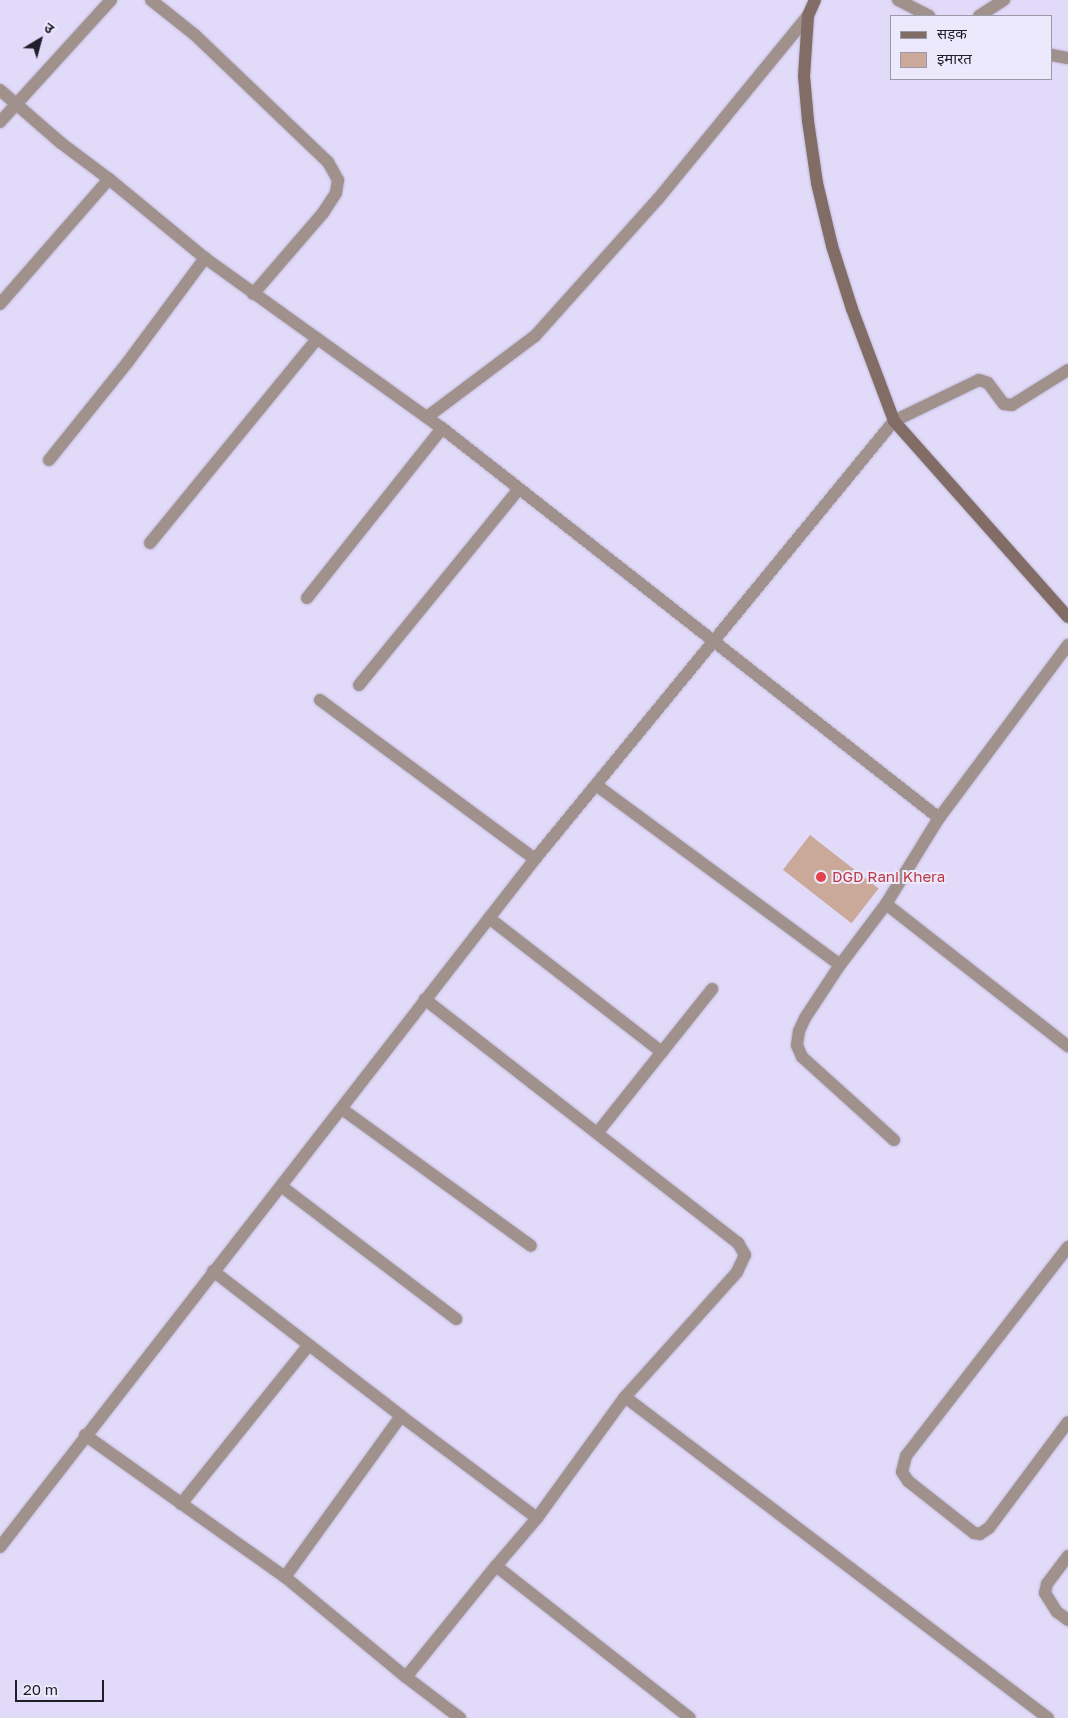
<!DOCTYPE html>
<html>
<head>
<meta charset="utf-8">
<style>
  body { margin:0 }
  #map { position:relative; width:1068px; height:1718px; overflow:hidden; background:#e1daf9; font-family:"Golos Text","Noto Sans Devanagari",sans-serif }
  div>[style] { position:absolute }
  .building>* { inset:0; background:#caa99a; transform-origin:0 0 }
  .roads { filter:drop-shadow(0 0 1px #beb8d4) drop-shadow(0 0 1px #beb8d4) }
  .street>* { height:12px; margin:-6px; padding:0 6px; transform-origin:6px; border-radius:6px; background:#a1918d }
  .secondary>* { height:12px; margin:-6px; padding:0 6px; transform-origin:6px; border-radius:6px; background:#826c66 }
  .dots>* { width:14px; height:14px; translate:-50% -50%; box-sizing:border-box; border:2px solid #ede9fc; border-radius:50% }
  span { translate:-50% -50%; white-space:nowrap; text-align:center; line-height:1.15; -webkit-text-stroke:4px #ede9fc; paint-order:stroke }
  .health-label { font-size:15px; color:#be3a42 }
  .left { translate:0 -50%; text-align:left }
  .legend { position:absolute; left:890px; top:15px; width:162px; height:65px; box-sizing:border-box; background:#ede9fc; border:1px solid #9b98a8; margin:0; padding:6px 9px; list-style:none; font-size:15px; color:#201e29 }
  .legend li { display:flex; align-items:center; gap:10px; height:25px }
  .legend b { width:25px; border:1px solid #9b98a8 }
  .north { position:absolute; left:15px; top:15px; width:50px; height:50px; -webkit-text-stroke:4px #ede9fc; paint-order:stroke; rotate:37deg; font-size:14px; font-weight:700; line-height:20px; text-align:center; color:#201e29 }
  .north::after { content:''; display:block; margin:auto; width:18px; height:22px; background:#201e29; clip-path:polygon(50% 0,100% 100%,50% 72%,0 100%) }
  .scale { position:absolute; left:15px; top:1680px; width:89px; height:22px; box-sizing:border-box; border:2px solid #201e29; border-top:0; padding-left:6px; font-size:15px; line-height:18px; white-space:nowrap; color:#201e29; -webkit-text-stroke:4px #ede9fc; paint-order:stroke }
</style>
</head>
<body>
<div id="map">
  <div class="building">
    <div style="left:810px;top:835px;width:87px;height:44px;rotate:38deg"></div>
  </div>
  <div class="roads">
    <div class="street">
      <div style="left:151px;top:0;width:56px;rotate:38.5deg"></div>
      <div style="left:195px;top:35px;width:184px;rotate:43.7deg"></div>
      <div style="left:328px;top:162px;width:21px;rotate:61deg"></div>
      <div style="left:338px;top:180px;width:13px;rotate:99deg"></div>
      <div style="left:336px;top:193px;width:24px;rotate:123deg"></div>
      <div style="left:323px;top:213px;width:107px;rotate:130.8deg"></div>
      <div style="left:898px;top:0;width:35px;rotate:27deg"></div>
      <div style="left:979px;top:16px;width:30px;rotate:-33deg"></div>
      <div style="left:1052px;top:55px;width:16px;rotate:11deg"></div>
      <div style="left:0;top:90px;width:81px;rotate:41deg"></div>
      <div style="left:61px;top:143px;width:60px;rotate:36.9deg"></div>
      <div style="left:109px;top:179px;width:124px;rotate:39.5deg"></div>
      <div style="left:205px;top:258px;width:292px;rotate:35.7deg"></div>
      <div style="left:442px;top:428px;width:632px;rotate:38.12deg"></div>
      <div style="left:0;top:122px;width:165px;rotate:-47.7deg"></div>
      <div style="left:0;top:304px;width:166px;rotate:-48.9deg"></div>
      <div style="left:427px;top:417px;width:135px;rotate:-36.9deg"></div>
      <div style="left:535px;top:336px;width:184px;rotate:-48.1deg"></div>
      <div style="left:658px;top:199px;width:237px;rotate:-50.7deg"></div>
      <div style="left:49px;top:460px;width:124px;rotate:-51.2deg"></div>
      <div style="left:127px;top:363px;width:131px;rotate:-53.4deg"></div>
      <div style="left:150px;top:543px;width:264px;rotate:-50.7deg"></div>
      <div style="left:307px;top:598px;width:217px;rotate:-51.5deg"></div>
      <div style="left:359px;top:685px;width:253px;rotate:-50.8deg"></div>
      <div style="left:320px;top:700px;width:267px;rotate:36.5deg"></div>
      <div style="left:596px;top:785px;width:303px;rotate:36.4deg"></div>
      <div style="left:886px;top:904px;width:231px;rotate:38deg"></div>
      <div style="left:489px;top:918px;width:219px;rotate:37.8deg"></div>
      <div style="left:342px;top:1109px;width:233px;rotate:35.9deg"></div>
      <div style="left:598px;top:1132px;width:183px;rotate:-51.4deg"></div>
      <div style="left:894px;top:1140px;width:124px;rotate:-137.9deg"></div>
      <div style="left:802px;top:1057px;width:13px;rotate:-113deg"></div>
      <div style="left:797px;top:1045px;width:14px;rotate:-82deg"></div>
      <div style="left:799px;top:1031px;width:14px;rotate:-65deg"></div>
      <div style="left:805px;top:1018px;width:64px;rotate:-56.6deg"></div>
      <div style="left:840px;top:965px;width:76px;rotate:-53deg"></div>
      <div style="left:886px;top:904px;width:101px;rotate:-58.4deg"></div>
      <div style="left:939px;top:818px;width:216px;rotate:-53.3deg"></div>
      <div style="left:281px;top:1186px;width:220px;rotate:37.2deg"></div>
      <div style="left:1068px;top:1247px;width:264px;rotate:127.8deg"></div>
      <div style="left:906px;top:1456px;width:16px;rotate:104deg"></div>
      <div style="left:902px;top:1472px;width:11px;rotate:56deg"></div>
      <div style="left:908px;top:1481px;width:84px;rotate:38.2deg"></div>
      <div style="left:974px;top:1533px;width:6px;rotate:9deg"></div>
      <div style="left:980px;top:1534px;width:11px;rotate:-34deg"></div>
      <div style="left:989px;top:1528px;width:132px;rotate:-53.3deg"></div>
      <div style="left:213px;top:1271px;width:237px;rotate:37.6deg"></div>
      <div style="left:401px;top:1416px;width:170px;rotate:36.9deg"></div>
      <div style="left:537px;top:1518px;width:150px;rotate:-54deg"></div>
      <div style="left:625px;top:1397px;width:168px;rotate:-48.1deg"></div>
      <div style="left:737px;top:1272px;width:19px;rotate:-65deg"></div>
      <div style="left:745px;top:1255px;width:14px;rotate:-120deg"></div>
      <div style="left:738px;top:1243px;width:397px;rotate:-142.1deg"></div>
      <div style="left:625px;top:1397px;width:531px;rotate:37.19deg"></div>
      <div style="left:85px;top:1435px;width:245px;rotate:35.4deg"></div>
      <div style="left:285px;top:1577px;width:157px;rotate:39.6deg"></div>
      <div style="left:406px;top:1677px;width:143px;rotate:-51deg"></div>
      <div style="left:496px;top:1566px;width:246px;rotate:38.1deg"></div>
      <div style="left:181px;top:1504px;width:204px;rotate:-51.2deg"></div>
      <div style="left:0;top:1547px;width:872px;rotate:-52.13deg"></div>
      <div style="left:535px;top:859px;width:566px;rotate:-50.66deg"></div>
      <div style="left:894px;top:421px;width:94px;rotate:-25.8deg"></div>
      <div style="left:979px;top:380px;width:9px;rotate:18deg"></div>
      <div style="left:988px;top:383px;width:26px;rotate:53deg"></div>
      <div style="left:1004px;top:404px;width:8px;rotate:7deg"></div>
      <div style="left:1012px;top:405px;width:66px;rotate:-32deg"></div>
      <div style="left:1068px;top:1556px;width:35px;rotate:127deg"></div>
      <div style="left:1047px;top:1584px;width:9px;rotate:103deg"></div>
      <div style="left:1045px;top:1593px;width:22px;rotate:58deg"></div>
      <div style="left:1057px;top:1612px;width:14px;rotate:36deg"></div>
      <div style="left:496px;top:1566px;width:63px;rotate:-49.5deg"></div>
      <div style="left:285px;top:1577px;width:198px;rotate:-54.2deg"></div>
      <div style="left:406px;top:1677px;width:68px;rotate:37.2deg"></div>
    </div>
    <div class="secondary">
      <div style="left:815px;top:0;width:17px;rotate:114deg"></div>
      <div style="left:808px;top:16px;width:60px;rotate:93.8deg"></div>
      <div style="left:804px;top:76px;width:45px;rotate:84.9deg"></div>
      <div style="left:808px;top:121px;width:63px;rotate:81.7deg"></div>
      <div style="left:817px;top:183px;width:65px;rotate:76.6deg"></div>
      <div style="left:832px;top:246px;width:66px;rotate:72.4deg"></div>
      <div style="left:852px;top:309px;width:120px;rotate:69.4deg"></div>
      <div style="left:894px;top:421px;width:262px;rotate:48.4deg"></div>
    </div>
  </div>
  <div class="dots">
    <div style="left:821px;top:877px;background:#e0444e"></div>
  </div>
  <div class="health-label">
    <span class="left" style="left:832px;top:877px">DGD Rani Khera</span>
  </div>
  <ul class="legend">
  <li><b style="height:6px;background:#826c66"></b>सड़क</li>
  <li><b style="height:14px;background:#caa99a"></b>इमारत</li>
  </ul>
  <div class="north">उ</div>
  <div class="scale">20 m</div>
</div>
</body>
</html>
